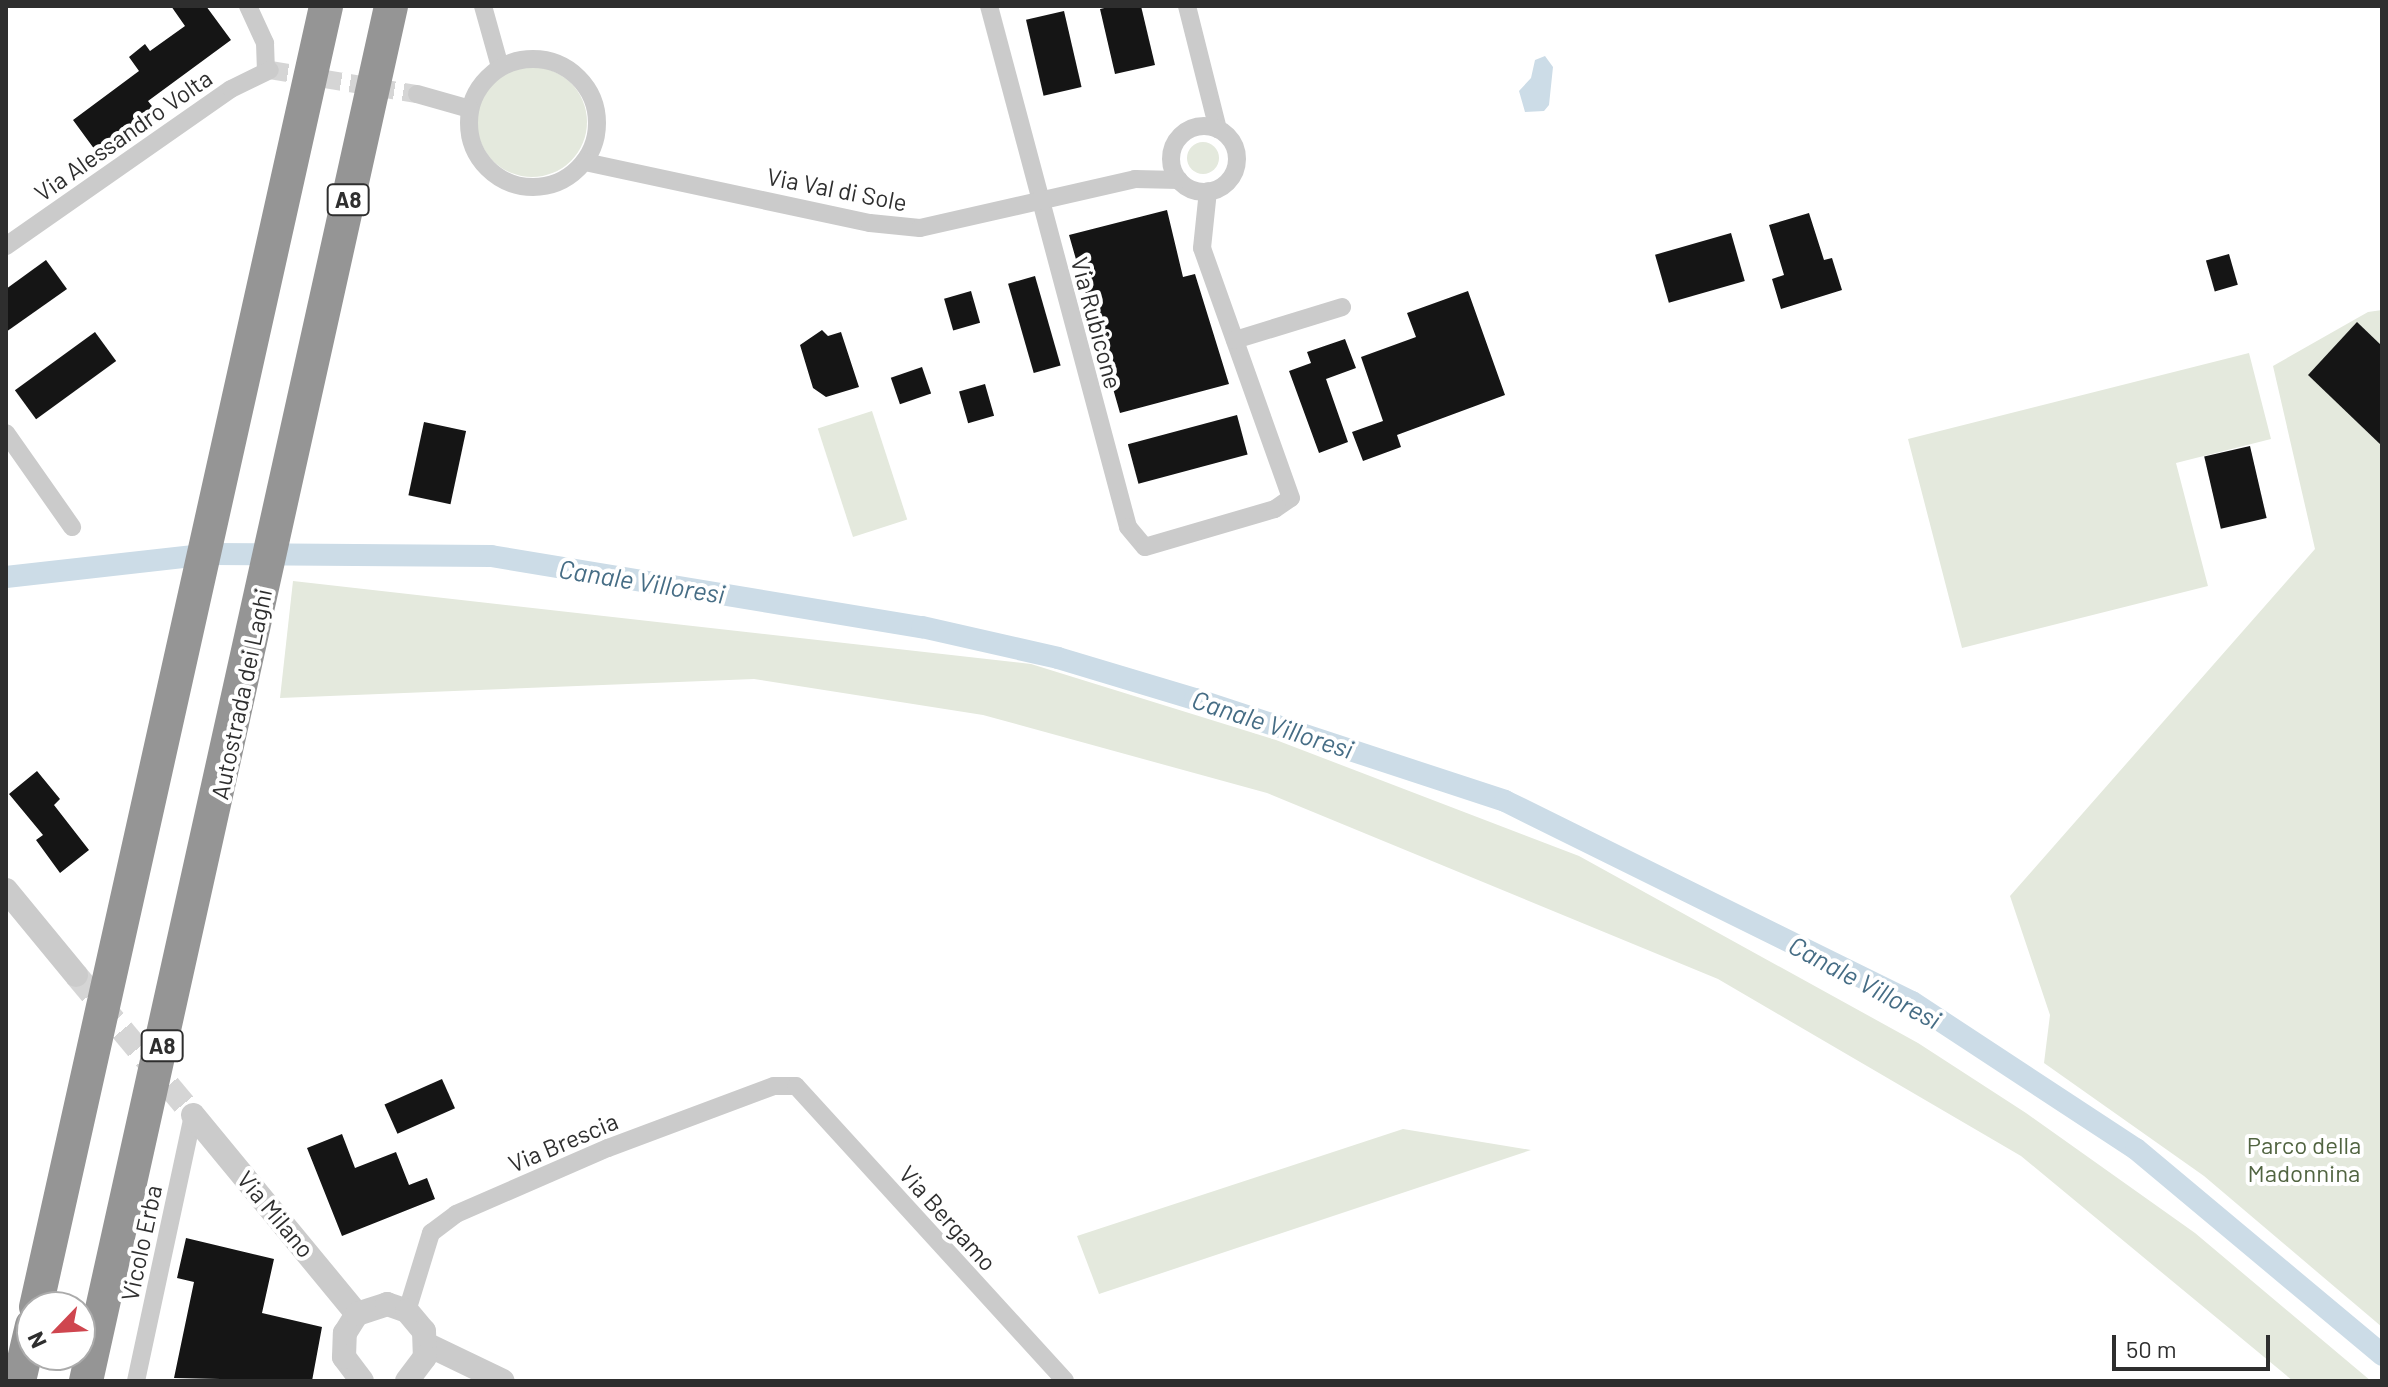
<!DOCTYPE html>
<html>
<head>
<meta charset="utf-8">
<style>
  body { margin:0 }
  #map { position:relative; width:2388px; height:1387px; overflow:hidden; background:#fff; font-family:Barlow,sans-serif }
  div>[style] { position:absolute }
  .green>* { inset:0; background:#e4e9dd; transform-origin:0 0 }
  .round { border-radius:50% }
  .water>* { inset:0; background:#ccdce7 }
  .canal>* { height:22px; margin:-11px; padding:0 11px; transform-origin:11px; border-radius:11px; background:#ccdce7 }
  .building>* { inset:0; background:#151515; transform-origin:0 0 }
  .minor-tunnel>* { height:18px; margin-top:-9px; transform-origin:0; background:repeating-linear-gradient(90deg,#d5d5d5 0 18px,transparent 0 27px) }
  .tertiary-tunnel>* { height:24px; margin-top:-12px; transform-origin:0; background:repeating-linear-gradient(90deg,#d5d5d5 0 24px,transparent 0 36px) }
  .minor>* { height:18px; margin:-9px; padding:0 9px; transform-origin:9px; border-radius:9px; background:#cbcbcb }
  .minor>.ring { margin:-9px; padding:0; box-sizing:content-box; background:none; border:18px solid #cbcbcb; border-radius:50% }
  .tertiary>* { height:24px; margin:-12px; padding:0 12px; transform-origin:12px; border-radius:12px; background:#cbcbcb }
  .motorway>* { height:34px; margin:-17px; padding:0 17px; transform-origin:17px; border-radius:17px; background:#959595 }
  span { translate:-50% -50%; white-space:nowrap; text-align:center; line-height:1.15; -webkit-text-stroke:8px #fff; paint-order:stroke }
  .shield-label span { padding:2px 6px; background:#fff; border:2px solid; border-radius:6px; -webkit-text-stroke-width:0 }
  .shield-label { font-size:22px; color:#2e2e2e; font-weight:700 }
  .street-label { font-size:24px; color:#2e2e2e }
  .park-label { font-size:24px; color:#516441 }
  .water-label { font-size:26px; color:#466d85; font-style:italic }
  .frame { position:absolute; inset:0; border:8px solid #2e2e2e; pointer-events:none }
  .north { position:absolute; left:16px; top:1291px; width:80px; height:80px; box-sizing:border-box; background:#fff; border:2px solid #ababab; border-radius:50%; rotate:245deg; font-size:22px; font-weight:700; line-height:32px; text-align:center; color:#2e2e2e }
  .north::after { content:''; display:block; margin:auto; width:28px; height:36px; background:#cf464f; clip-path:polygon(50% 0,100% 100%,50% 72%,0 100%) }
  .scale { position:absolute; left:2112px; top:1335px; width:158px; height:36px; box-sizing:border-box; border:4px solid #2e2e2e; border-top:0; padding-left:10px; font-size:24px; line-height:28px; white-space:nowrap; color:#2e2e2e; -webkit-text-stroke:6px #fff; paint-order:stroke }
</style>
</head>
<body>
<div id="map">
  <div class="green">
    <div class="round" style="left:477px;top:67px;width:110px;height:110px"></div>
    <div class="round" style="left:1187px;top:142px;width:32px;height:32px"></div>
    <div style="clip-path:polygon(2382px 310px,2382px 1327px,2204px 1176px,2044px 1063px,2050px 1015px,2010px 896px,2315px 549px,2273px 366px,2368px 312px)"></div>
    <div style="clip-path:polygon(2249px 353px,2271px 439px,2176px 463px,2208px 586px,1962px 648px,1908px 439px)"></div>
    <div style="left:872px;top:411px;width:114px;height:57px;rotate:72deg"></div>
    <div style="clip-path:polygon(293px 581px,1031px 664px,1276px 740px,1579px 856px,1918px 1043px,2026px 1113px,2195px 1233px,2371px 1381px,2293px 1381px,2021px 1156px,1718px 979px,1267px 793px,983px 715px,754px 679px,280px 698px)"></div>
    <div style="clip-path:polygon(1403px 1129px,1531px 1150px,1099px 1294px,1077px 1236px)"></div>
  </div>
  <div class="water">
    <div style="clip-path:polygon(1545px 56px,1553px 67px,1549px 105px,1544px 111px,1525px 112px,1519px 91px,1531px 78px,1535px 60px)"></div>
  </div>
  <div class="canal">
    <div style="left:6px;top:577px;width:207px;rotate:-6.4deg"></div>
    <div style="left:212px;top:554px;width:279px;rotate:0.4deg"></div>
    <div style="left:491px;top:556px;width:437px;rotate:9.4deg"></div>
    <div style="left:922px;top:627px;width:139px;rotate:12.8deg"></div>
    <div style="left:1058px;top:658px;width:143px;rotate:16.7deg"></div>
    <div style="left:1195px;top:699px;width:326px;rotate:18.2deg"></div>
    <div style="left:1505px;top:801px;width:454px;rotate:26.3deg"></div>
    <div style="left:1912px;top:1002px;width:268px;rotate:33.3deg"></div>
    <div style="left:2136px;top:1149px;width:321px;rotate:39.9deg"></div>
  </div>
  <div class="building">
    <div style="clip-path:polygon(171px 6px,206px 6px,231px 40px,148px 101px,155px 110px,95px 150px,73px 120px,139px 71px,129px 57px,145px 44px,150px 51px,185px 26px)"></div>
    <div style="clip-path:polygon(1113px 6px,1141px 6px,1155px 65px,1115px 74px,1100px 9px)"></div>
    <div style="left:1064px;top:11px;width:78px;height:39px;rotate:77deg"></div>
    <div style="clip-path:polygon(1167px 210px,1183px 277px,1195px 274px,1229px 384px,1120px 413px,1069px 235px)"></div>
    <div style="clip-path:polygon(1809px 213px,1824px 260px,1832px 258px,1842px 290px,1781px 309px,1772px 279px,1784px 275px,1769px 225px)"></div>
    <div style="left:1731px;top:233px;width:50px;height:79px;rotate:74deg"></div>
    <div style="left:2229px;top:254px;width:32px;height:24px;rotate:74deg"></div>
    <div style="clip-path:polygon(46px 260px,67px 289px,6px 332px,6px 289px)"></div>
    <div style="left:1035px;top:276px;width:93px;height:28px;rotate:74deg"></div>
    <div style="left:971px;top:291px;width:33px;height:28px;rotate:74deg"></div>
    <div style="clip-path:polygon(1468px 291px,1505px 395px,1397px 435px,1401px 447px,1363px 461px,1352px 432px,1383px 421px,1361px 357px,1416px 337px,1407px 313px)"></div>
    <div style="clip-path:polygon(2357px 322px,2382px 346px,2382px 446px,2308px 375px)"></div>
    <div style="clip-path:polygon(822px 330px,828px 336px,841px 332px,859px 387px,826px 397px,813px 388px,800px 345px)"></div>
    <div style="left:95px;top:332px;width:36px;height:99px;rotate:54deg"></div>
    <div style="clip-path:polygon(1345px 339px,1356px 368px,1326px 379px,1348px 442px,1319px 453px,1289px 371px,1311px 363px,1307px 352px)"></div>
    <div style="left:922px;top:367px;width:28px;height:33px;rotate:71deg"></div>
    <div style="left:985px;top:384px;width:33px;height:27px;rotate:74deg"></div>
    <div style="left:1237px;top:415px;width:41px;height:113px;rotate:75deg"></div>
    <div style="left:424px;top:422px;width:43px;height:75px;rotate:12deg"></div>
    <div style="left:2250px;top:446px;width:74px;height:47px;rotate:77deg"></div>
    <div style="clip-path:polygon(37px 771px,60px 799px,54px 805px,89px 850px,60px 873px,36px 840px,43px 835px,9px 794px)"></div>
    <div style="left:442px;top:1079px;width:32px;height:63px;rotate:66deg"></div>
    <div style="clip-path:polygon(342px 1134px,355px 1168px,396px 1152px,409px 1185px,427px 1178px,435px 1199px,342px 1236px,307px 1148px)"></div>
    <div style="clip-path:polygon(186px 1238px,274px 1259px,262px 1313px,322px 1327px,312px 1381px,174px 1378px,194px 1282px,177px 1278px)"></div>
  </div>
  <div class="minor-tunnel">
    <div style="left:270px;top:70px;width:149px;rotate:9.3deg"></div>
  </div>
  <div class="tertiary-tunnel">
    <div style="left:76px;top:975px;width:182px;rotate:50.1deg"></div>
  </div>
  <div class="minor">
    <div style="left:248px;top:6px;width:41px;rotate:65.3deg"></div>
    <div style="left:265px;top:43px;width:28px;rotate:88deg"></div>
    <div style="left:483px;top:6px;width:63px;rotate:74.4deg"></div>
    <div style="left:989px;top:6px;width:539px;rotate:75.06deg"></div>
    <div style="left:1128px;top:527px;width:26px;rotate:50deg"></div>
    <div style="left:1145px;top:547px;width:135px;rotate:-16.3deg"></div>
    <div style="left:1275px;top:509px;width:19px;rotate:-35deg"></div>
    <div style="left:1291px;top:498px;width:265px;rotate:-109.6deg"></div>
    <div style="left:1202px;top:248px;width:57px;rotate:-84deg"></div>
    <div style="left:1187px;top:6px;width:127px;rotate:75.9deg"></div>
    <div class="ring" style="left:469px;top:59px;width:110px;height:110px"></div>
    <div style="left:417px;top:94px;width:55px;rotate:15.8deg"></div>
    <div class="ring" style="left:1171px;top:126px;width:48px;height:48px"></div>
    <div style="left:585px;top:162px;width:291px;rotate:12.1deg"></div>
    <div style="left:870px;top:223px;width:50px;rotate:5.7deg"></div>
    <div style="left:920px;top:228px;width:221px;rotate:-12.8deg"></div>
    <div style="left:1135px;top:179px;width:44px;rotate:1.3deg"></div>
    <div style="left:6px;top:246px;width:274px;rotate:-34.9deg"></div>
    <div style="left:231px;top:89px;width:43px;rotate:-26deg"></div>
    <div style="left:1235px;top:340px;width:112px;rotate:-17.1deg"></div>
    <div style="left:6px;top:433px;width:115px;rotate:54.9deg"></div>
    <div style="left:407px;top:1311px;width:82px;rotate:-72.9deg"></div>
    <div style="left:431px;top:1233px;width:31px;rotate:-37deg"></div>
    <div style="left:456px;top:1214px;width:166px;rotate:-23.5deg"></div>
    <div style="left:608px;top:1148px;width:177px;rotate:-20.5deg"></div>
    <div style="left:774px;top:1086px;width:22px"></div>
    <div style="left:796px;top:1086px;width:399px;rotate:47.6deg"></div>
    <div style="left:136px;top:1381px;width:272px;rotate:-77.9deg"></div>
  </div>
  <div class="tertiary">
    <div style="left:6px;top:890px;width:110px;rotate:50.5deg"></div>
    <div style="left:193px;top:1115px;width:258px;rotate:50.5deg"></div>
    <div style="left:426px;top:1344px;width:85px;rotate:25.7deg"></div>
    <div style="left:362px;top:1381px;width:30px;rotate:-127deg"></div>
    <div style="left:344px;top:1357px;width:24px;rotate:-88deg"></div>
    <div style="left:345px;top:1333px;width:22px;rotate:-58deg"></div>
    <div style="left:357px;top:1314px;width:32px;rotate:-18deg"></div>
    <div style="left:387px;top:1304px;width:21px;rotate:19deg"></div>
    <div style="left:407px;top:1311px;width:26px;rotate:50deg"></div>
    <div style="left:424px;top:1331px;width:26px;rotate:88deg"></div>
    <div style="left:425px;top:1357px;width:30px;rotate:127deg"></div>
  </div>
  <div class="motorway">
    <div style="left:36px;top:1307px;width:1333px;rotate:-77.43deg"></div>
    <div style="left:19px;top:1381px;width:57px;rotate:-76.9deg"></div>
    <div style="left:86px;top:1381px;width:1408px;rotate:-77.49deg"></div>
  </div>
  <div class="shield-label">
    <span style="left:348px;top:200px">A8</span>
    <span style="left:162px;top:1046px">A8</span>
  </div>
  <div class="street-label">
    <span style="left:123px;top:135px;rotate:-35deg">Via Alessandro Volta</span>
    <span style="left:837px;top:189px;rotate:11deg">Via Val di Sole</span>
    <span style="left:1097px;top:323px;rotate:75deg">Via Rubicone</span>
    <span style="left:241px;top:694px;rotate:-78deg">Autostrada dei Laghi</span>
    <span style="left:563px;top:1142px;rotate:-23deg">Via Brescia</span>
    <span style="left:276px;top:1214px;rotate:50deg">Via Milano</span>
    <span style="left:948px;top:1218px;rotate:48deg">Via Bergamo</span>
    <span style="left:141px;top:1243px;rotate:-78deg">Vicolo Erba</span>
  </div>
  <div class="park-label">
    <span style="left:2304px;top:1159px">Parco della<br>Madonnina</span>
  </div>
  <div class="water-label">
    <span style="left:642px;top:581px;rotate:9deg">Canale Villoresi</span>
    <span style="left:1273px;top:724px;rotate:18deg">Canale Villoresi</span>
    <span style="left:1865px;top:982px;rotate:28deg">Canale Villoresi</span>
  </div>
  <div class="frame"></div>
  <div class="north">N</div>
  <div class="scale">50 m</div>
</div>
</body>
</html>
